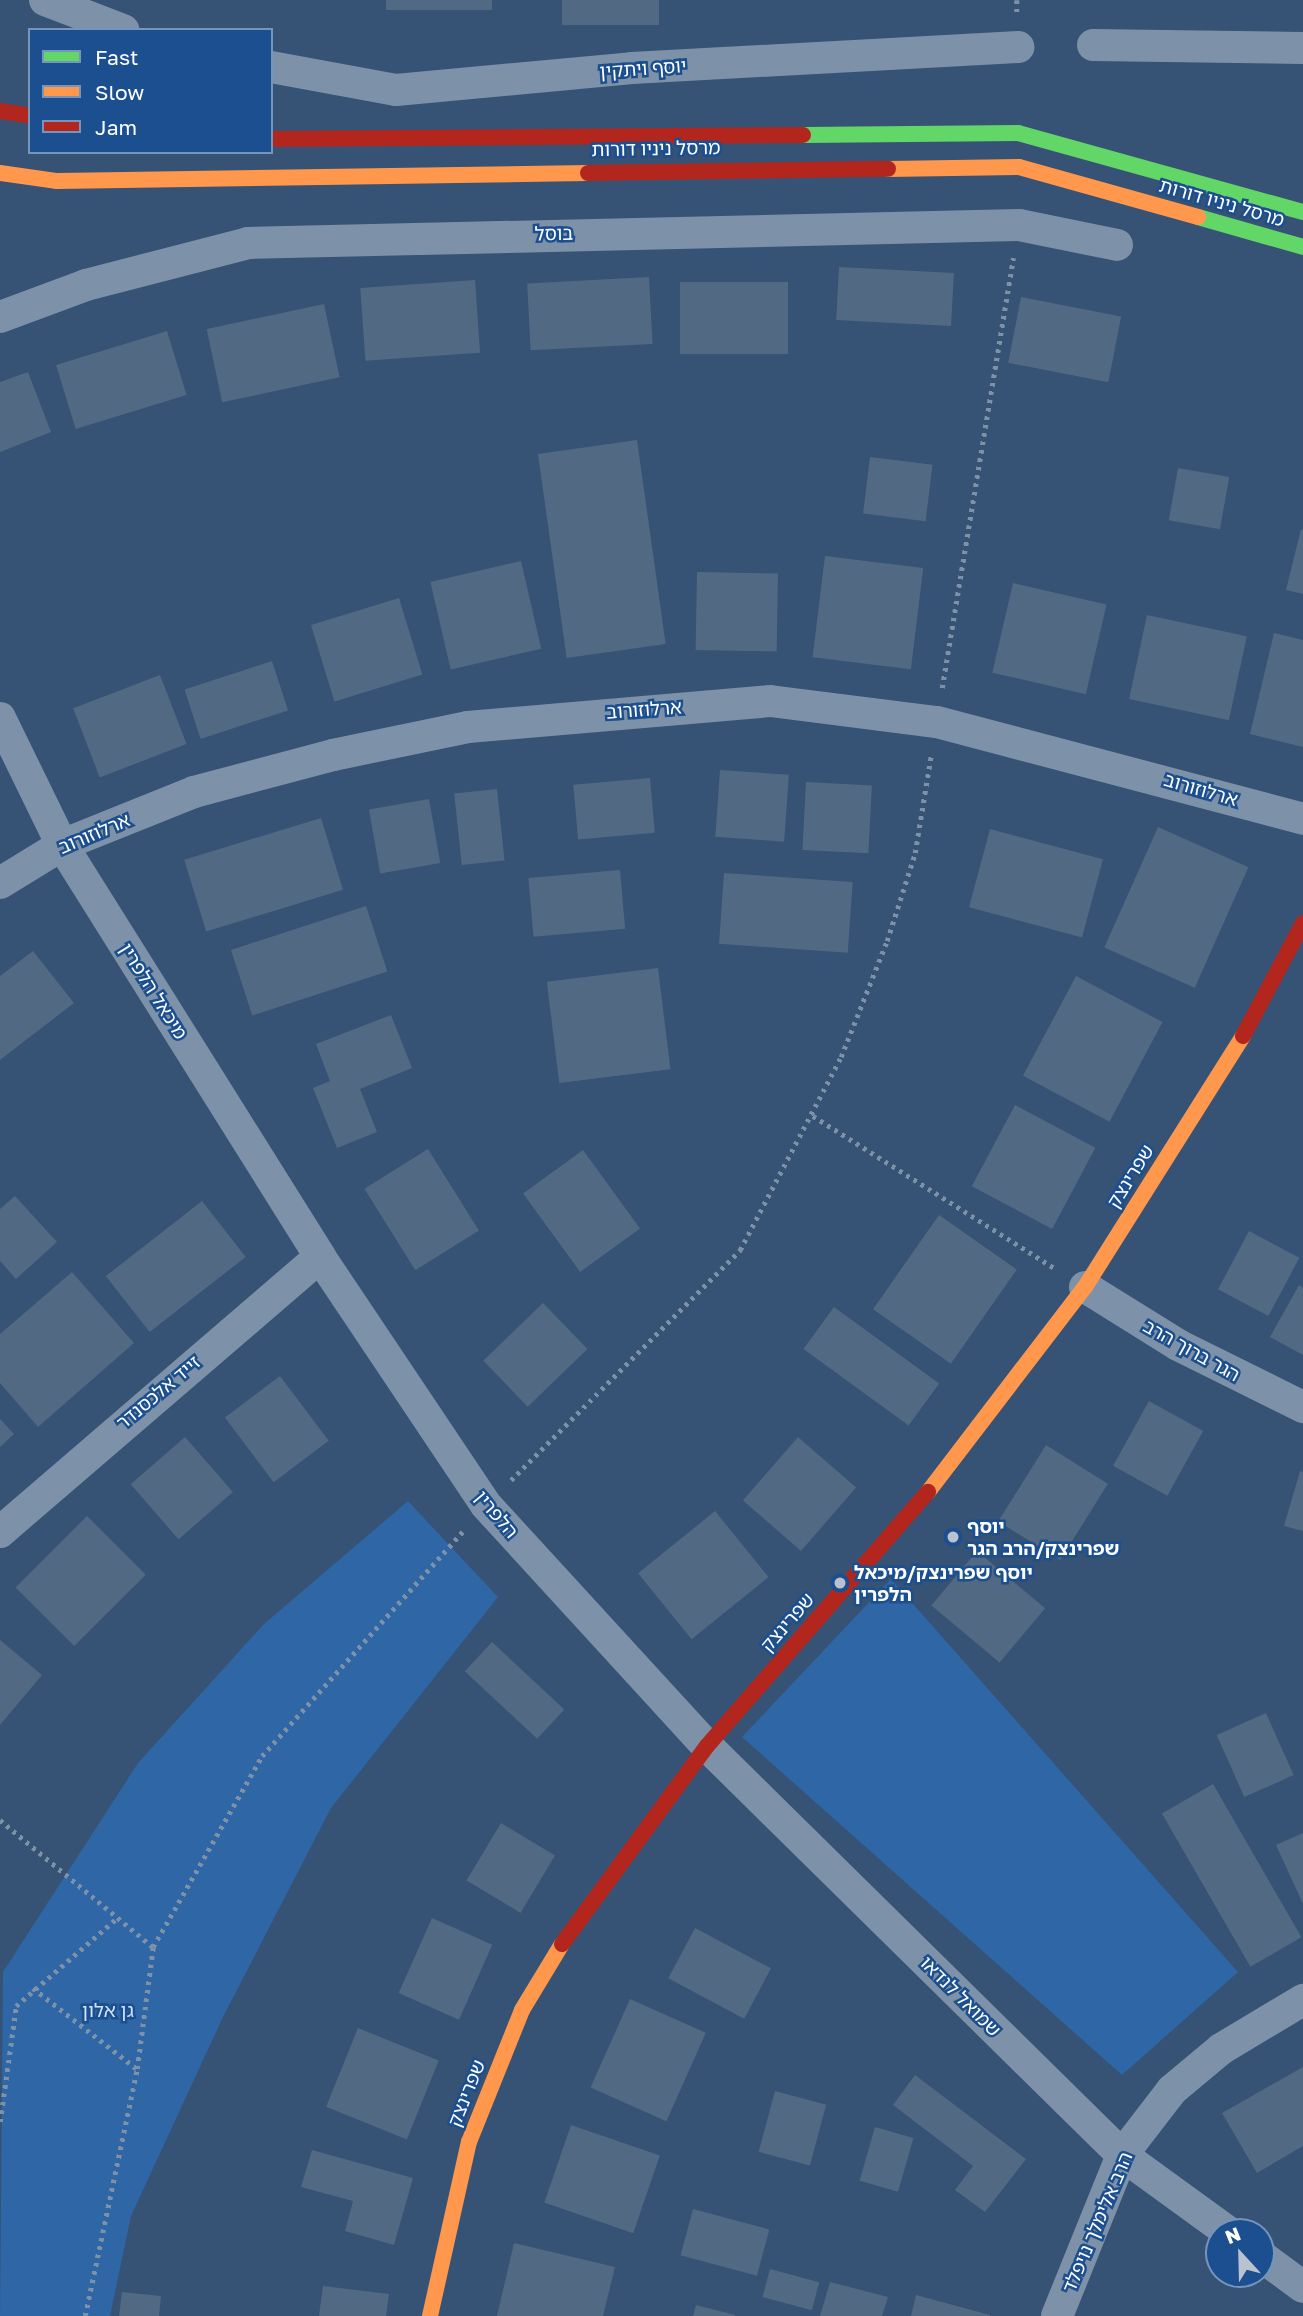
<!DOCTYPE html>
<html>
<head>
<meta charset="utf-8">
<style>
  body { margin:0 }
  #map { position:relative; width:1303px; height:2316px; overflow:hidden; background:#365274; font-family:"Golos Text","Noto Sans Hebrew",sans-serif }
  div>[style] { position:absolute }
  .green>* { inset:0; background:#2f66a5 }
  .building>* { inset:0; background:#526984; transform-origin:0 0 }
  .path>* { height:4.5px; margin-top:-2.25px; transform-origin:0; background:repeating-linear-gradient(90deg,#7d92a8 0 3.5px,transparent 0 8.5px) }
  .street>* { height:32px; margin:-16px; padding:0 16px; transform-origin:16px; border-radius:16px; background:#7d92a8 }
  .fast>* { height:16px; margin:-8px; padding:0 8px; transform-origin:8px; border-radius:8px; background:#63d668 }
  .slow>* { height:16px; margin:-8px; padding:0 8px; transform-origin:8px; border-radius:8px; background:#ff974d }
  .jam>* { height:16px; margin:-8px; padding:0 8px; transform-origin:8px; border-radius:8px; background:#b3261e }
  .dots>* { width:19px; height:19px; translate:-50% -50%; box-sizing:border-box; border:4px solid #1b4f8f; border-radius:50% }
  span { translate:-50% -50%; white-space:nowrap; text-align:center; line-height:1.15; -webkit-text-stroke:5px #1b4f8f; paint-order:stroke }
  .street-label { font-size:19px; color:#fff }
  .poi-label { font-size:19px; color:#fff; font-weight:700 }
  .left { translate:0 -50%; text-align:left }
  .park-label { font-size:19px; color:#cfe3fa }
  .legend { position:absolute; left:28px; top:28px; width:245px; height:126px; box-sizing:border-box; background:#1b4f8f; border:2px solid #7695bc; margin:0; padding:9px 12px; list-style:none; font-size:21px; color:#fff }
  .legend li { display:flex; align-items:center; gap:14px; height:35px }
  .legend b { width:35px; border:2px solid #7695bc }
  .north { position:absolute; left:1205px; top:2218px; width:70px; height:70px; box-sizing:border-box; background:#1b4f8f; border:2px solid #7695bc; border-radius:50%; rotate:338deg; font-size:19px; font-weight:700; line-height:28px; text-align:center; color:#fff }
  .north::after { content:''; display:block; margin:auto; width:24px; height:32px; background:#b9c2ce; clip-path:polygon(50% 0,100% 100%,50% 72%,0 100%) }
</style>
</head>
<body>
<div id="map">
  <div class="green">
    <div style="clip-path:polygon(408px 1501px,498px 1597px,331px 1808px,223px 2017px,131px 2216px,110px 2316px,0 2316px,3px 1972px,138px 1763px,264px 1624px)"></div>
    <div style="clip-path:polygon(891px 1579px,1238px 1972px,1122px 2075px,742px 1737px)"></div>
  </div>
  <div class="building">
    <div style="left:386px;top:0;width:106px;height:10px"></div>
    <div style="left:562px;top:0;width:97px;height:25px"></div>
    <div style="left:839px;top:267px;width:115px;height:53px;rotate:3deg"></div>
    <div style="left:649px;top:277px;width:67px;height:122px;rotate:87deg"></div>
    <div style="left:475px;top:280px;width:73px;height:115px;rotate:86deg"></div>
    <div style="left:680px;top:282px;width:108px;height:72px"></div>
    <div style="left:1021px;top:297px;width:102px;height:67px;rotate:11deg"></div>
    <div style="left:324px;top:304px;width:75px;height:120px;rotate:78deg"></div>
    <div style="left:167px;top:331px;width:67px;height:116px;rotate:73deg"></div>
    <div style="clip-path:polygon(28px 372px,51px 432px,0 452px,0 382px)"></div>
    <div style="left:637px;top:440px;width:206px;height:100px;rotate:82deg"></div>
    <div style="left:870px;top:457px;width:63px;height:57px;rotate:7deg"></div>
    <div style="left:1178px;top:468px;width:52px;height:53px;rotate:10deg"></div>
    <div style="clip-path:polygon(1301px 529px,1303px 530px,1303px 594px,1286px 590px)"></div>
    <div style="left:825px;top:556px;width:99px;height:102px;rotate:7deg"></div>
    <div style="left:521px;top:561px;width:90px;height:93px;rotate:77deg"></div>
    <div style="left:697px;top:572px;width:81px;height:78px;rotate:1deg"></div>
    <div style="left:1013px;top:583px;width:96px;height:92px;rotate:13deg"></div>
    <div style="left:399px;top:598px;width:80px;height:92px;rotate:73deg"></div>
    <div style="left:1147px;top:615px;width:102px;height:86px;rotate:12deg"></div>
    <div style="clip-path:polygon(1274px 633px,1303px 640px,1303px 747px,1250px 734px)"></div>
    <div style="left:272px;top:661px;width:52px;height:92px;rotate:72deg"></div>
    <div style="left:160px;top:675px;width:74px;height:93px;rotate:69deg"></div>
    <div style="left:720px;top:770px;width:69px;height:67px;rotate:4deg"></div>
    <div style="left:650px;top:778px;width:55px;height:77px;rotate:85deg"></div>
    <div style="left:806px;top:782px;width:66px;height:68px;rotate:3deg"></div>
    <div style="left:497px;top:789px;width:72px;height:43px;rotate:84deg"></div>
    <div style="left:429px;top:799px;width:65px;height:61px;rotate:80deg"></div>
    <div style="left:321px;top:818px;width:75px;height:143px;rotate:73deg"></div>
    <div style="left:1158px;top:827px;width:99px;height:132px;rotate:24deg"></div>
    <div style="left:990px;top:829px;width:117px;height:81px;rotate:15deg"></div>
    <div style="left:620px;top:870px;width:59px;height:92px;rotate:85deg"></div>
    <div style="left:724px;top:873px;width:129px;height:71px;rotate:4deg"></div>
    <div style="left:366px;top:906px;width:69px;height:142px;rotate:72deg"></div>
    <div style="clip-path:polygon(33px 951px,74px 1003px,0 1060px,0 976px)"></div>
    <div style="left:658px;top:968px;width:102px;height:112px;rotate:83deg"></div>
    <div style="left:1076px;top:976px;width:98px;height:113px;rotate:28deg"></div>
    <div style="clip-path:polygon(391px 1015px,412px 1068px,360px 1089px,377px 1132px,337px 1148px,313px 1088px,330px 1081px,316px 1044px)"></div>
    <div style="left:1015px;top:1105px;width:91px;height:92px;rotate:28deg"></div>
    <div style="left:428px;top:1149px;width:96px;height:75px;rotate:58deg"></div>
    <div style="left:583px;top:1150px;width:97px;height:74px;rotate:54deg"></div>
    <div style="clip-path:polygon(15px 1196px,57px 1242px,16px 1279px,0 1261px,0 1209px)"></div>
    <div style="left:202px;top:1201px;width:71px;height:122px;rotate:52deg"></div>
    <div style="left:939px;top:1215px;width:95px;height:115px;rotate:35deg"></div>
    <div style="left:1249px;top:1231px;width:57px;height:66px;rotate:28deg"></div>
    <div style="clip-path:polygon(72px 1272px,134px 1343px,38px 1427px,0 1383px,0 1334px)"></div>
    <div style="clip-path:polygon(1299px 1285px,1303px 1288px,1303px 1355px,1270px 1337px)"></div>
    <div style="left:543px;top:1303px;width:64px;height:83px;rotate:46deg"></div>
    <div style="left:834px;top:1307px;width:130px;height:52px;rotate:36deg"></div>
    <div style="left:280px;top:1376px;width:81px;height:69px;rotate:53deg"></div>
    <div style="left:1149px;top:1401px;width:62px;height:74px;rotate:29deg"></div>
    <div style="clip-path:polygon(0 1419px,14px 1434px,0 1447px)"></div>
    <div style="left:185px;top:1437px;width:73px;height:72px;rotate:49deg"></div>
    <div style="left:798px;top:1437px;width:77px;height:84px;rotate:41deg"></div>
    <div style="left:1046px;top:1445px;width:73px;height:90px;rotate:32deg"></div>
    <div style="clip-path:polygon(1300px 1471px,1303px 1472px,1303px 1531px,1284px 1526px)"></div>
    <div style="left:715px;top:1511px;width:85px;height:99px;rotate:51deg"></div>
    <div style="left:87px;top:1516px;width:83px;height:101px;rotate:45deg"></div>
    <div style="left:977px;top:1551px;width:89px;height:71px;rotate:40deg"></div>
    <div style="clip-path:polygon(0 1640px,42px 1675px,0 1725px)"></div>
    <div style="left:492px;top:1642px;width:99px;height:40px;rotate:43deg"></div>
    <div style="left:1266px;top:1713px;width:68px;height:54px;rotate:66deg"></div>
    <div style="left:1213px;top:1784px;width:177px;height:59px;rotate:60deg"></div>
    <div style="left:501px;top:1823px;width:63px;height:67px;rotate:31deg"></div>
    <div style="clip-path:polygon(1303px 1833px,1303px 1904px,1276px 1845px)"></div>
    <div style="left:432px;top:1918px;width:66px;height:82px;rotate:24deg"></div>
    <div style="left:695px;top:1928px;width:86px;height:57px;rotate:28deg"></div>
    <div style="left:630px;top:1999px;width:83px;height:97px;rotate:24deg"></div>
    <div style="left:358px;top:2028px;width:87px;height:85px;rotate:22deg"></div>
    <div style="clip-path:polygon(1303px 2067px,1303px 2146px,1257px 2173px,1222px 2113px)"></div>
    <div style="clip-path:polygon(915px 2075px,1026px 2159px,985px 2212px,955px 2190px,973px 2166px,893px 2105px)"></div>
    <div style="left:775px;top:2091px;width:53px;height:63px;rotate:15deg"></div>
    <div style="left:571px;top:2125px;width:94px;height:82px;rotate:19deg"></div>
    <div style="left:875px;top:2127px;width:40px;height:56px;rotate:16deg"></div>
    <div style="clip-path:polygon(312px 2150px,413px 2178px,394px 2245px,345px 2231px,353px 2201px,301px 2187px)"></div>
    <div style="left:693px;top:2209px;width:79px;height:48px;rotate:15deg"></div>
    <div style="clip-path:polygon(514px 2243px,615px 2267px,603px 2316px,497px 2316px)"></div>
    <div style="left:770px;top:2269px;width:51px;height:29px;rotate:15deg"></div>
    <div style="clip-path:polygon(830px 2282px,888px 2297px,882px 2316px,820px 2316px)"></div>
    <div style="clip-path:polygon(323px 2286px,389px 2294px,386px 2316px,319px 2316px)"></div>
    <div style="clip-path:polygon(122px 2292px,161px 2296px,159px 2316px,119px 2316px)"></div>
    <div style="clip-path:polygon(916px 2295px,990px 2315px,990px 2316px,911px 2316px)"></div>
    <div style="clip-path:polygon(696px 2305px,735px 2315px,734px 2316px,693px 2316px)"></div>
  </div>
  <div class="path">
    <div style="left:1017px;top:0;width:15px;rotate:90deg"></div>
    <div style="left:942px;top:688px;width:436px;rotate:-80.6deg"></div>
    <div style="left:813px;top:1116px;width:285px;rotate:32.2deg"></div>
    <div style="left:511px;top:1480px;width:325px;rotate:-45.1deg"></div>
    <div style="left:740px;top:1250px;width:218px;rotate:-62.4deg"></div>
    <div style="left:841px;top:1057px;width:125px;rotate:-68.4deg"></div>
    <div style="left:887px;top:941px;width:92px;rotate:-72.3deg"></div>
    <div style="left:915px;top:853px;width:99px;rotate:-80.7deg"></div>
    <div style="left:0;top:1820px;width:199px;rotate:39.7deg"></div>
    <div style="left:33px;top:1988px;width:132px;rotate:37.9deg"></div>
    <div style="left:0;top:2122px;width:117px;rotate:-82.1deg"></div>
    <div style="left:16px;top:2006px;width:133px;rotate:-41deg"></div>
    <div style="left:85px;top:2316px;width:252px;rotate:-78.1deg"></div>
    <div style="left:137px;top:2069px;width:123px;rotate:-82.5deg"></div>
    <div style="left:153px;top:1947px;width:220px;rotate:-60.3deg"></div>
    <div style="left:262px;top:1756px;width:303px;rotate:-48.2deg"></div>
  </div>
  <div class="street">
    <div style="left:45px;top:0;width:84px;rotate:21deg"></div>
    <div style="left:1093px;top:45px;width:210px;rotate:0.8deg"></div>
    <div style="left:271px;top:67px;width:127px;rotate:10.4deg"></div>
    <div style="left:396px;top:90px;width:237px;rotate:-5.3deg"></div>
    <div style="left:632px;top:68px;width:387px;rotate:-3.1deg"></div>
    <div style="left:0;top:317px;width:92px;rotate:-20.4deg"></div>
    <div style="left:86px;top:285px;width:167px;rotate:-14.5deg"></div>
    <div style="left:248px;top:243px;width:771px;rotate:-1.34deg"></div>
    <div style="left:1019px;top:225px;width:100px;rotate:11.5deg"></div>
    <div style="left:0;top:718px;width:141px;rotate:64deg"></div>
    <div style="left:62px;top:845px;width:486px;rotate:57.9deg"></div>
    <div style="left:320px;top:1257px;width:298px;rotate:56.2deg"></div>
    <div style="left:486px;top:1505px;width:327px;rotate:47.5deg"></div>
    <div style="left:707px;top:1746px;width:583px;rotate:44.58deg"></div>
    <div style="left:1122px;top:2155px;width:131px;rotate:36deg"></div>
    <div style="left:0;top:883px;width:73px;rotate:-31.5deg"></div>
    <div style="left:62px;top:845px;width:142px;rotate:-21.9deg"></div>
    <div style="left:194px;top:792px;width:144px;rotate:-14.9deg"></div>
    <div style="left:333px;top:755px;width:138px;rotate:-11.7deg"></div>
    <div style="left:468px;top:727px;width:303px;rotate:-4.9deg"></div>
    <div style="left:770px;top:701px;width:168px;rotate:7.2deg"></div>
    <div style="left:937px;top:722px;width:379px;rotate:14.8deg"></div>
    <div style="left:1085px;top:1287px;width:110px;rotate:31.9deg"></div>
    <div style="left:1178px;top:1345px;width:140px;rotate:26.4deg"></div>
    <div style="left:0;top:1532px;width:422px;rotate:-40.7deg"></div>
    <div style="left:1261px;top:2256px;width:52px;rotate:36.4deg"></div>
    <div style="left:1057px;top:2316px;width:174px;rotate:-68deg"></div>
    <div style="left:1122px;top:2155px;width:82px;rotate:-52.4deg"></div>
    <div style="left:1172px;top:2090px;width:64px;rotate:-39.9deg"></div>
    <div style="left:1221px;top:2049px;width:96px;rotate:-30.9deg"></div>
  </div>
  <div class="fast">
    <div style="left:803px;top:135px;width:215px;rotate:-0.5deg"></div>
    <div style="left:1018px;top:133px;width:296px;rotate:15.5deg"></div>
    <div style="left:1198px;top:217px;width:109px;rotate:15.9deg"></div>
  </div>
  <div class="slow">
    <div style="left:888px;top:169px;width:131px;rotate:-0.9deg"></div>
    <div style="left:1019px;top:167px;width:186px;rotate:15.6deg"></div>
    <div style="left:0;top:173px;width:58px;rotate:8deg"></div>
    <div style="left:57px;top:181px;width:531px;rotate:-0.86deg"></div>
    <div style="left:928px;top:1492px;width:258px;rotate:-52.6deg"></div>
    <div style="left:1085px;top:1287px;width:297px;rotate:-57.8deg"></div>
    <div style="left:430px;top:2316px;width:178px;rotate:-77.4deg"></div>
    <div style="left:469px;top:2142px;width:142px;rotate:-68.1deg"></div>
    <div style="left:522px;top:2010px;width:77px;rotate:-58.8deg"></div>
  </div>
  <div class="jam">
    <div style="left:0;top:111px;width:30px;rotate:9deg"></div>
    <div style="left:271px;top:139px;width:532px;rotate:-0.43deg"></div>
    <div style="left:588px;top:173px;width:300px;rotate:-0.8deg"></div>
    <div style="left:1243px;top:1036px;width:128px;rotate:-62deg"></div>
    <div style="left:562px;top:1944px;width:245px;rotate:-53.8deg"></div>
    <div style="left:707px;top:1746px;width:337px;rotate:-49deg"></div>
  </div>
  <div class="dots">
    <div style="left:953px;top:1537px;background:#b9c2ce"></div>
    <div style="left:840px;top:1583px;background:#b9c2ce"></div>
  </div>
  <div class="street-label">
    <span style="left:643px;top:68px;rotate:-4deg">יוסף ויתקין</span>
    <span style="left:656px;top:148px;rotate:-1deg">מרסל ניניו דורות</span>
    <span style="left:1222px;top:202px;rotate:16deg">מרסל ניניו דורות</span>
    <span style="left:554px;top:233px;rotate:-1deg">בוסל</span>
    <span style="left:644px;top:709px;rotate:-4deg">ארלוזורוב</span>
    <span style="left:1201px;top:789px;rotate:16deg">ארלוזורוב</span>
    <span style="left:94px;top:833px;rotate:-23deg">ארלוזורוב</span>
    <span style="left:154px;top:991px;rotate:58deg">מיכאל הלפרין</span>
    <span style="left:1130px;top:1176px;rotate:-58deg">שפרינצק</span>
    <span style="left:1192px;top:1350px;rotate:29deg">הגר ברוך הרב</span>
    <span style="left:158px;top:1392px;rotate:-40deg">זייד אלכסנדר</span>
    <span style="left:497px;top:1514px;rotate:50deg">הלפרין</span>
    <span style="left:787px;top:1622px;rotate:-49deg">שפרינצק</span>
    <span style="left:961px;top:1996px;rotate:45deg">שמואל לנדאו</span>
    <span style="left:466px;top:2093px;rotate:-68deg">שפרינצק</span>
    <span style="left:1097px;top:2222px;rotate:-67deg">הרב אלימלך נויפלד</span>
  </div>
  <div class="poi-label">
    <span class="left" style="left:967px;top:1537px">יוסף<br>שפרינצק/הרב הגר</span>
    <span class="left" style="left:854px;top:1583px">יוסף שפרינצק/מיכאל<br>הלפרין</span>
  </div>
  <div class="park-label">
    <span style="left:108px;top:2010px">גן אלון</span>
  </div>
  <ul class="legend">
  <li><b style="height:9px;background:#63d668"></b>Fast</li>
  <li><b style="height:9px;background:#ff974d"></b>Slow</li>
  <li><b style="height:9px;background:#b3261e"></b>Jam</li>
  </ul>
  <div class="north">N</div>
</div>
</body>
</html>
